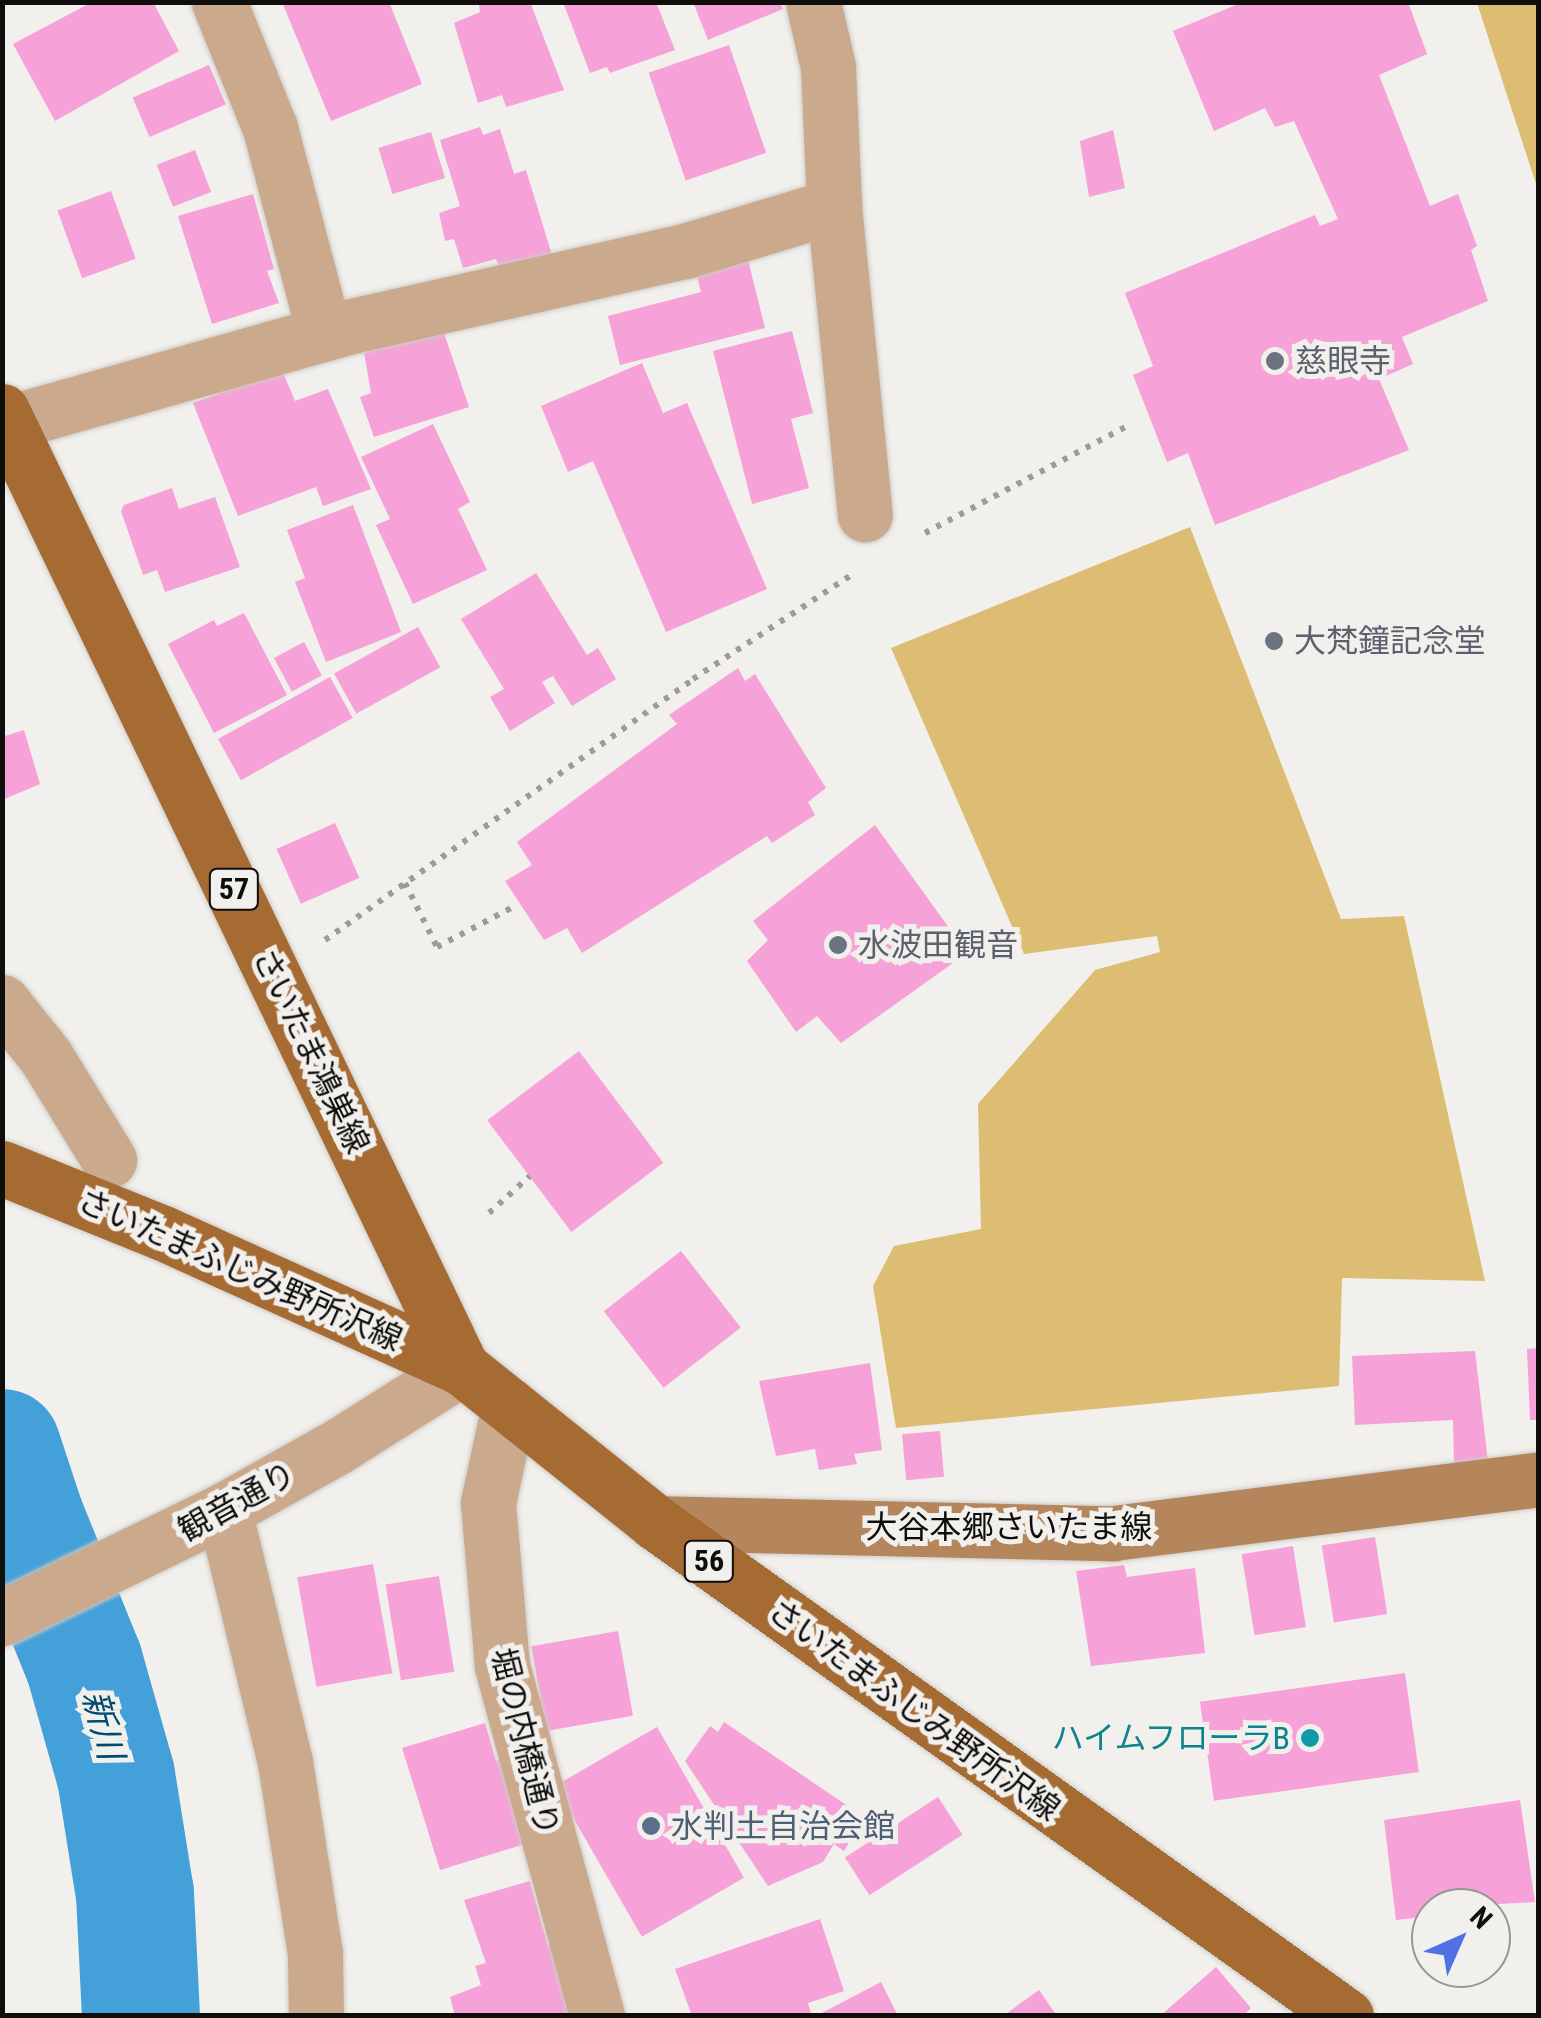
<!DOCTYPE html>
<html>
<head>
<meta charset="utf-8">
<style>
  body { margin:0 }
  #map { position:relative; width:1541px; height:2018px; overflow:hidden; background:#f2f0ec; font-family:"Roboto Condensed","Noto Sans JP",sans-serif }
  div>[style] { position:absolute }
  .green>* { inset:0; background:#ddbc73 }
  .river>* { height:118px; margin:-59px; padding:0 59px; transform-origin:59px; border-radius:59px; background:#43a0d9 }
  .building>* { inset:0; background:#f6a1d7; transform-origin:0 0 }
  .path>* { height:6px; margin-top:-3px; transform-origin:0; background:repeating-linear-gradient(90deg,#9e9c99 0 5px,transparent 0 13px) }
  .roads { filter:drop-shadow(0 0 2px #ceccc8) drop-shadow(0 0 2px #ceccc8) }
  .minor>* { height:55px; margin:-27.5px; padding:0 27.5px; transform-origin:27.5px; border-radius:27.5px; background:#caa98d }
  .tertiary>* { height:55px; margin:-27.5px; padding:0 27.5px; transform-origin:27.5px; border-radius:27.5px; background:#caa98d }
  .secondary>* { height:55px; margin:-27.5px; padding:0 27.5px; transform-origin:27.5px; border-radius:27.5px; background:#b5855b }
  .primary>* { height:55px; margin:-27.5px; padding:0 27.5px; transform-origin:27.5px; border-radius:27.5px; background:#a56b33 }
  .dots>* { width:28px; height:28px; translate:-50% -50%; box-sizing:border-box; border:5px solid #f2f0ec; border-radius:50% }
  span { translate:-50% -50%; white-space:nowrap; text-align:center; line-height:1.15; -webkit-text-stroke:10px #f2f0ec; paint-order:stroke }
  .shield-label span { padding:2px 8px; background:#f2f0ec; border:2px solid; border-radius:8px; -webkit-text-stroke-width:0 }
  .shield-label { font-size:30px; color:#0f0e0d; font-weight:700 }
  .worship-label { font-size:32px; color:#5b616d }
  .left { translate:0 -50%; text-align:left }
  .street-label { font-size:32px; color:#0f0e0d }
  .culture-label { font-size:32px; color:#0d838f }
  .right { translate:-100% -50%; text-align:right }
  .service-label { font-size:32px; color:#4e5e75 }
  .water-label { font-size:35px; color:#004b71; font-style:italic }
  .frame { position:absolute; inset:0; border:5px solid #0f0e0d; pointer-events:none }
  .north { position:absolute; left:1411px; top:1888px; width:100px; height:100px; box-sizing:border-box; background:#f2f0ec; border:2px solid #979693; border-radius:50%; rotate:45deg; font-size:28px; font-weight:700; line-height:40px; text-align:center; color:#0f0e0d }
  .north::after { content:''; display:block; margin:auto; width:35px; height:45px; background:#4f71e5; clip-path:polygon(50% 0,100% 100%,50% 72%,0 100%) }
</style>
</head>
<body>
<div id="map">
  <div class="green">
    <div style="clip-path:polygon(1477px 3px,1538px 3px,1538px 190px)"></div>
    <div style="clip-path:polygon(1190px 527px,1341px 919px,1404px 916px,1485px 1281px,1342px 1278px,1339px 1386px,896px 1428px,873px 1286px,894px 1246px,981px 1229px,978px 1104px,1095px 970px,1160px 952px,1157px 936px,1024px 954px,891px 648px)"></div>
  </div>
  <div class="river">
    <div style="left:2px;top:1448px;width:74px;rotate:71.8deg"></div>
    <div style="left:25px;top:1518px;width:157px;rotate:67.9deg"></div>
    <div style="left:84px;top:1663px;width:117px;rotate:74.2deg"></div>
    <div style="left:116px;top:1776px;width:120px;rotate:80.9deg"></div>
    <div style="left:135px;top:1894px;width:122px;rotate:87.2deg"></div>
  </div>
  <div class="building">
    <div style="clip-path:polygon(92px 2px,153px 2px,179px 51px,55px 121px,13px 44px)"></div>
    <div style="clip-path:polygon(282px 2px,389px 2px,422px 84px,331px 121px)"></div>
    <div style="clip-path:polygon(487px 2px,530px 2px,564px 90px,506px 107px,502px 95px,478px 103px,454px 23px,480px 12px,479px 5px)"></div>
    <div style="clip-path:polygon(563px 2px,656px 2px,675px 50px,610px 73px,607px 67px,590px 73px)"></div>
    <div style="clip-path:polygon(693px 2px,780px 2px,783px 9px,708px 40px)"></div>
    <div style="clip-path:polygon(1243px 2px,1408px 2px,1427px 54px,1379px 75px,1430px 206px,1458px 194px,1477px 246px,1471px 250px,1488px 301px,1402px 337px,1413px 364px,1379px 379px,1409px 450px,1215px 525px,1188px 453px,1167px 462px,1133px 375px,1153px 366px,1125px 293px,1315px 215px,1320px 226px,1338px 219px,1294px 121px,1275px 127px,1265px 108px,1214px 131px,1173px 31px)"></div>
    <div style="left:729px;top:45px;width:114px;height:85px;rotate:71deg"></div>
    <div style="left:209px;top:65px;width:43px;height:83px;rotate:67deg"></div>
    <div style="clip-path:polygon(480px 127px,483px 135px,500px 129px,514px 174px,526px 170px,552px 255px,501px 271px,496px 259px,463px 268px,454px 239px,445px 241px,439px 213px,460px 206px,440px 140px)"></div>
    <div style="clip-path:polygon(1113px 130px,1125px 188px,1089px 197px,1080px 141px)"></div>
    <div style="left:431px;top:132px;width:48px;height:55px;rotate:73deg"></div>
    <div style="left:195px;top:150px;width:45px;height:41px;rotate:69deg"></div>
    <div style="left:111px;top:191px;width:72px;height:57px;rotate:70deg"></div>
    <div style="clip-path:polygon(253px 194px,274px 269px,267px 271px,279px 303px,212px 324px,178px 216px)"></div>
    <div style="clip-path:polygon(747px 256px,765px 328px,620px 365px,608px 316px,701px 292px,695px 269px)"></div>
    <div style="clip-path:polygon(442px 327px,469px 407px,374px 437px,360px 397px,371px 393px,364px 353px)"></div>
    <div style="clip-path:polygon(792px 331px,813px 413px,791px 419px,809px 488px,752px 504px,713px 351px)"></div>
    <div style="clip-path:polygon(642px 363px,663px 413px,687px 403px,767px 589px,666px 632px,593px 461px,568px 472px,541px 406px)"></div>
    <div style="clip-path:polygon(282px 370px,295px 401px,328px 389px,371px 489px,323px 506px,316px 487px,238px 516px,193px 403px)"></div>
    <div style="clip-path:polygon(433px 424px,470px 502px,458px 509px,487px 570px,413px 604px,376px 525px,390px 519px,361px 457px)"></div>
    <div style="clip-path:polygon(172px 488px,179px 509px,215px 497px,240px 567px,165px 592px,157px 570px,143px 575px,121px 511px,124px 505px)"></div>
    <div style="clip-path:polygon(353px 505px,401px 632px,326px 662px,295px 582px,305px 578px,287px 530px)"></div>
    <div style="clip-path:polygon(536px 573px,587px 655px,598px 648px,616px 679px,572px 706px,553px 676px,542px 682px,555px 703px,510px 731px,490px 697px,504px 689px,461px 619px)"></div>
    <div style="clip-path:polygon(244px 613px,287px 695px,214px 733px,168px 644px,214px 620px,217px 626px)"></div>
    <div style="left:418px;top:627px;width:46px;height:96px;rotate:61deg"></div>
    <div style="left:304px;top:642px;width:38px;height:34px;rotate:62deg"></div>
    <div style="clip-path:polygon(738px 668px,745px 681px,755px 674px,826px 788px,808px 802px,815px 815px,772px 843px,767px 836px,582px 953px,567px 928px,544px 940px,505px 881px,532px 865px,517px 842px,677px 724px,669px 715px)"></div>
    <div style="left:330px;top:677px;width:47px;height:128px;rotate:61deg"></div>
    <div style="clip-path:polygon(24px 730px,40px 784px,2px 800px,2px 737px)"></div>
    <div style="left:335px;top:823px;width:60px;height:64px;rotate:66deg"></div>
    <div style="clip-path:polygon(875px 825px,967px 953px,841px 1043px,817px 1016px,796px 1032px,747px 961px,768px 940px,753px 921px)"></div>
    <div style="left:579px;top:1051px;width:140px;height:115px;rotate:53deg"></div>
    <div style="left:681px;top:1251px;width:97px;height:98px;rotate:52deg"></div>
    <div style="clip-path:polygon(1538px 1348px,1538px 1420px,1530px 1420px,1527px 1349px)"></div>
    <div style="clip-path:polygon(1475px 1351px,1488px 1462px,1454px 1466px,1453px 1420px,1355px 1425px,1352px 1356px)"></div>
    <div style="clip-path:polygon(870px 1363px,882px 1450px,854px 1454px,857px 1464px,819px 1470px,815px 1449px,776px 1456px,759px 1381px)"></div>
    <div style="left:940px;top:1431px;width:46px;height:38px;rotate:85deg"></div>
    <div style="left:1375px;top:1537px;width:78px;height:54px;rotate:81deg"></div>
    <div style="left:1293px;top:1546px;width:82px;height:52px;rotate:81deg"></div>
    <div style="left:373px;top:1564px;width:111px;height:77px;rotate:80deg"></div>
    <div style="clip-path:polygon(1124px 1565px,1127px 1577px,1195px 1568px,1205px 1653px,1091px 1666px,1076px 1571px)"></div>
    <div style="left:439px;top:1576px;width:97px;height:54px;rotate:81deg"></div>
    <div style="left:618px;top:1631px;width:86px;height:88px;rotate:80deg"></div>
    <div style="left:1405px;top:1673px;width:100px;height:207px;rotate:82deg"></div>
    <div style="clip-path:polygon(724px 1722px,864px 1817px,844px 1851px,834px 1844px,823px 1862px,768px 1886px,685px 1761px,710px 1726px,718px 1732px)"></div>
    <div style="clip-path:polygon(485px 1723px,496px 1761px,502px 1759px,525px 1844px,440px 1870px,402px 1748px)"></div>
    <div style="left:657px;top:1727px;width:174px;height:118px;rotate:60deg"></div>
    <div style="left:938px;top:1797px;width:45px;height:111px;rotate:57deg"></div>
    <div style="clip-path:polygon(1520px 1800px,1535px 1902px,1431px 1908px,1431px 1916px,1396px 1920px,1384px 1820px)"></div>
    <div style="clip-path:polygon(530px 1881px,548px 1946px,557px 1943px,574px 2016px,455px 2016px,450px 1997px,481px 1985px,475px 1966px,486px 1963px,464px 1900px)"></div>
    <div style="clip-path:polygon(820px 1919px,844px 1991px,808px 2003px,812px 2016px,692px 2016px,675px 1969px)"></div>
    <div style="clip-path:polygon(1216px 1967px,1251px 2008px,1243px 2016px,1160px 2016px)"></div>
    <div style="clip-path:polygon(881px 1982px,898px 2016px,816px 2016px)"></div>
    <div style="clip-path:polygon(1039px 1990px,1057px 2016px,1003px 2016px)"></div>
  </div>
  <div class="path">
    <div style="left:925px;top:533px;width:229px;rotate:-27.9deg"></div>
    <div style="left:405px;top:883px;width:72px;rotate:63.4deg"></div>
    <div style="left:437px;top:947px;width:90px;rotate:-27.7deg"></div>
    <div style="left:325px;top:940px;width:451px;rotate:-35.3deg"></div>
    <div style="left:693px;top:679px;width:191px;rotate:-33.3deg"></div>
    <div style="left:489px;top:1213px;width:55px;rotate:-42.1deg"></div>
  </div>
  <div class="roads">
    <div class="minor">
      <div style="left:219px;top:2px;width:136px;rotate:68deg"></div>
      <div style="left:270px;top:128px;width:212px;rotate:75.2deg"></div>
      <div style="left:813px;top:2px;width:67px;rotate:77deg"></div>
      <div style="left:828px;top:67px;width:139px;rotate:87.5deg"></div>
      <div style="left:834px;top:206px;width:310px;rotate:84.3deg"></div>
      <div style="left:8px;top:423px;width:348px;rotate:-15.8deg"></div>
      <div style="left:343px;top:328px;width:351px;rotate:-12.7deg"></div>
      <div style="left:685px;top:251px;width:156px;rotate:-16.8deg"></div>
      <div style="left:2px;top:1002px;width:70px;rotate:51.3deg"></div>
      <div style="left:46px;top:1057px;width:121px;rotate:58.5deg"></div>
      <div style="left:509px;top:1405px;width:100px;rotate:102.1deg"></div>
      <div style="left:488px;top:1503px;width:164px;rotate:85.1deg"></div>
      <div style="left:502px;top:1666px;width:363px;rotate:74.8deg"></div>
      <div style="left:224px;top:1510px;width:259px;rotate:76.4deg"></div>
      <div style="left:285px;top:1762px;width:194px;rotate:81.1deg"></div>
      <div style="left:315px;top:1954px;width:62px;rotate:89.1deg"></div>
    </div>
    <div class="tertiary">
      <div style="left:2px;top:1618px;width:247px;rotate:-25.9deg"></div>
      <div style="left:224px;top:1510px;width:127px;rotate:-29.2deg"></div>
      <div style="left:335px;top:1448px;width:150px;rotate:-32.2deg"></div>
    </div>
    <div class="secondary">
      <div style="left:656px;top:1523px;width:457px;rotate:1.3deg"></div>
      <div style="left:1113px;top:1533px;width:428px;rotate:-7.2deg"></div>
    </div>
    <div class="primary">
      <div style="left:2px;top:411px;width:1062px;rotate:64.33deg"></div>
      <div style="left:2px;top:1168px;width:174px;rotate:22deg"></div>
      <div style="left:163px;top:1233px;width:328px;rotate:24.3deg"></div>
      <div style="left:462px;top:1368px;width:248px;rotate:38.6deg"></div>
      <div style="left:656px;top:1523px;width:848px;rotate:35.55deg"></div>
    </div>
  </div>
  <div class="dots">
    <div style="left:1275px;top:361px;background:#6b7280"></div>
    <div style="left:1274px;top:641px;background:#6b7280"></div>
    <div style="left:838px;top:945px;background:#6b7280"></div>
    <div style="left:1310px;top:1738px;background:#0f9aa8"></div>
    <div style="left:651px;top:1826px;background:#5c6f8a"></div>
  </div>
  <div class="shield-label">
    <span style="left:234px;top:889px">57</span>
    <span style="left:709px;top:1561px">56</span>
  </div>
  <div class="worship-label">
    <span class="left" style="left:1295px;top:361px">慈眼寺</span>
    <span class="left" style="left:1294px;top:641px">大梵鐘記念堂</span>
    <span class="left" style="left:858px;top:945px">水波田観音</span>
  </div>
  <div class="street-label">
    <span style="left:311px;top:1051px;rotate:64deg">さいたま鴻巣線</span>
    <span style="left:240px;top:1270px;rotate:24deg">さいたまふじみ野所沢線</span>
    <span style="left:237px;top:1502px;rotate:-29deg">観音通り</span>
    <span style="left:1009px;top:1527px">大谷本郷さいたま線</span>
    <span style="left:914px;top:1710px;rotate:36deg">さいたまふじみ野所沢線</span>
    <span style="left:525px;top:1742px;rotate:76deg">堀の内橋通り</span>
  </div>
  <div class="culture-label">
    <span class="right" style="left:1290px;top:1738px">ハイムフローラB</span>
  </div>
  <div class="service-label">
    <span class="left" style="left:671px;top:1826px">水判土自治会館</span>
  </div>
  <div class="water-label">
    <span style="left:102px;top:1725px;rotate:75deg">新川</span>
  </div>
  <div class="frame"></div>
  <div class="north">N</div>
</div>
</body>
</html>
